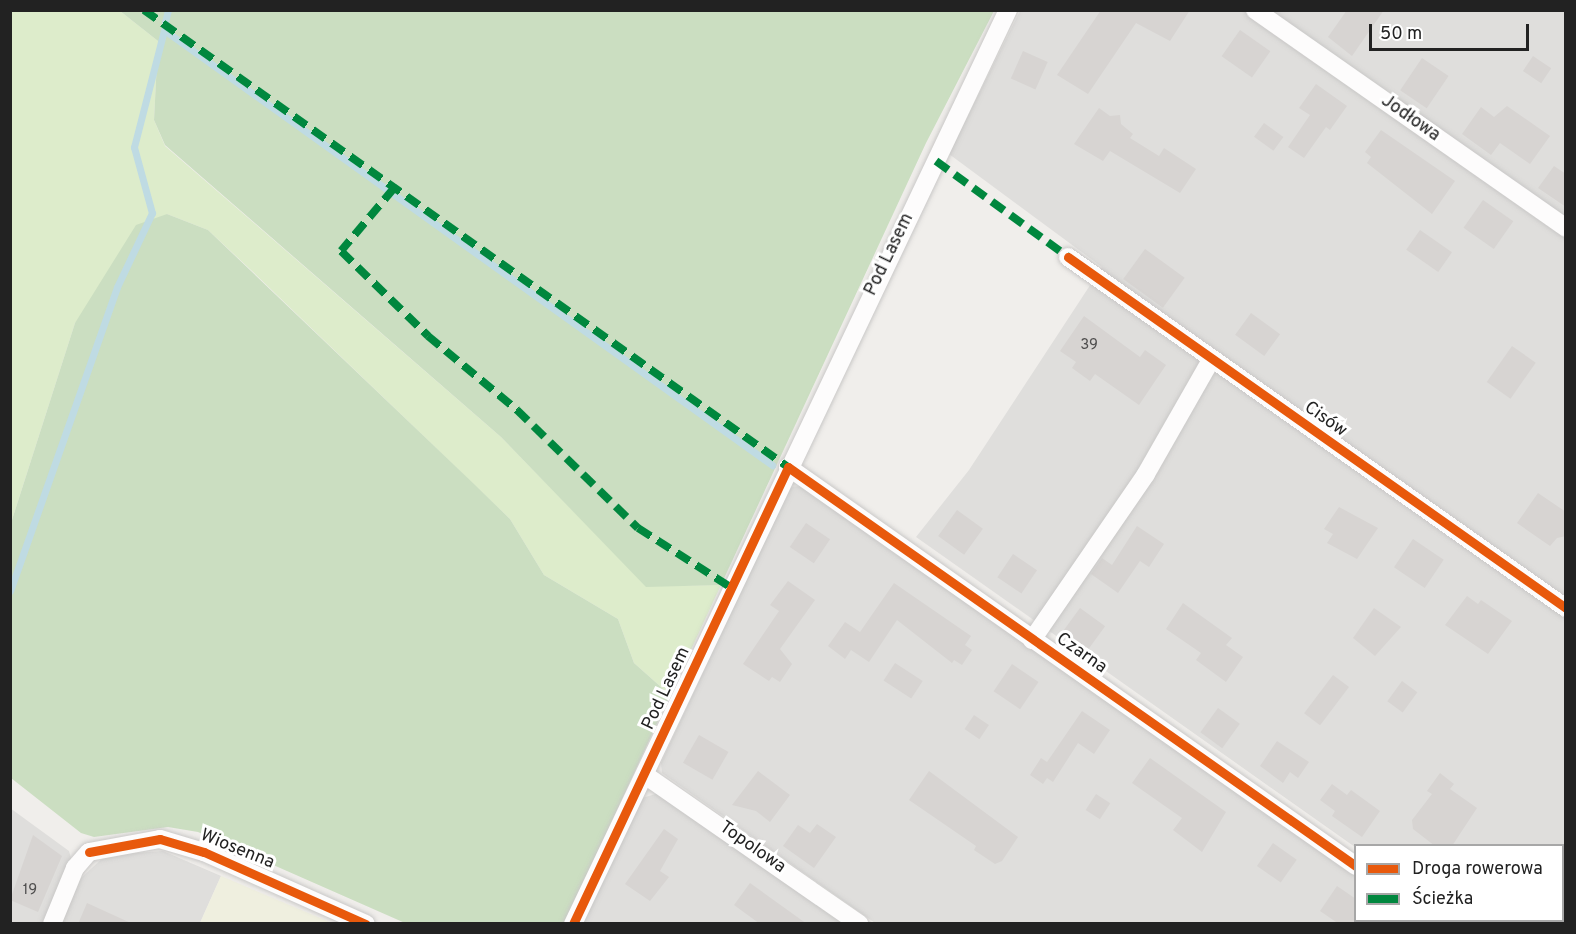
<!DOCTYPE html>
<html>
<head>
<meta charset="utf-8">
<style>
  body { margin:0 }
  #map { position:relative; width:1576px; height:934px; overflow:hidden; background:#f0eeeb; font-family:Overpass,sans-serif }
  div>[style] { position:absolute }
  .residential>* { inset:0; background:#dfdedc }
  .farmland>* { inset:0; background:#efefdf }
  .grass>* { inset:0; background:#ddeccb }
  .forest>* { inset:0; background:#cbdec1 }
  .stream>* { height:7px; margin:-3.5px; padding:0 3.5px; transform-origin:3.5px; border-radius:3.5px; background:#bfdbe3 }
  .building>* { inset:0; background:#d7d4d2; transform-origin:0 0 }
  .roads { filter:drop-shadow(0 0 2px #c9c8c7) drop-shadow(0 0 2px #c9c8c7) }
  .street>* { height:18px; margin:-9px; padding:0 9px; transform-origin:9px; border-radius:9px; background:#fdfcfc }
  .quiet>* { height:8px; margin-top:-4px; transform-origin:0; background:repeating-linear-gradient(90deg,#00873e 0 15px,transparent 0 23px) }
  .cycleway>* { height:9px; margin:-4.5px; padding:0 4.5px; transform-origin:4.5px; border-radius:4.5px; background:#e8590c }
  span { translate:-50% -50%; white-space:nowrap; text-align:center; line-height:1.15; -webkit-text-stroke:6px #fff; paint-order:stroke }
  .number-label { font-size:15px; color:#4f4e4e }
  .number-label span { -webkit-text-stroke-width:0 }
  .street-label { font-size:18px; color:#222 }
  .frame { position:absolute; inset:0; border:12px solid #222; pointer-events:none }
  .legend { position:absolute; left:1354px; top:844px; width:210px; height:78px; box-sizing:border-box; background:#fff; border:2px solid #a7a7a7; margin:0; padding:8px 10px; list-style:none; font-size:18px; color:#222 }
  .legend li { display:flex; align-items:center; gap:12px; height:30px }
  .legend b { width:30px; border:2px solid #a7a7a7 }
  .scale { position:absolute; left:1369px; top:24px; width:160px; height:27px; box-sizing:border-box; border:3px solid #222; border-top:0; padding-left:8px; font-size:18px; line-height:21px; white-space:nowrap; color:#222; -webkit-text-stroke:4px #fff; paint-order:stroke }
</style>
</head>
<body>
<div id="map">
  <div class="residential">
    <div style="clip-path:polygon(1020px 11px,1565px 11px,1565px 923px,1459px 921px,1562px 920px,1562px 846px,1355px 847px,916px 537px,969px 470px,1102px 267px,949px 154px)"></div>
    <div style="clip-path:polygon(801px 486px,1355px 874px,1356px 920px,1426px 923px,875px 923px,662px 773px,661px 763px,789px 487px)"></div>
    <div style="clip-path:polygon(659px 793px,845px 924px,582px 924px,642px 798px)"></div>
    <div style="clip-path:polygon(10px 808px,69px 851px,72px 862px,45px 923px,11px 923px)"></div>
    <div style="clip-path:polygon(163px 851px,221px 876px,200px 923px,61px 924px,81px 878px,106px 855px)"></div>
  </div>
  <div class="farmland">
    <div style="clip-path:polygon(221px 876px,332px 923px,200px 923px)"></div>
  </div>
  <div class="grass">
    <div style="clip-path:polygon(11px 11px,120px 11px,158px 41px,154px 120px,165px 146px,501px 437px,646px 586px,721px 585px,670px 695px,634px 663px,618px 619px,544px 575px,510px 519px,252px 271px,208px 230px,167px 214px,75px 323px,11px 523px)"></div>
  </div>
  <div class="forest">
    <div style="clip-path:polygon(120px 11px,994px 11px,926px 143px,721px 585px,646px 587px,501px 437px,165px 145px,154px 120px,158px 41px)"></div>
    <div style="clip-path:polygon(167px 214px,208px 230px,473px 483px,510px 519px,544px 575px,618px 619px,634px 663px,670px 695px,565px 923px,405px 923px,198px 832px,168px 827px,94px 837px,81px 833px,11px 778px,11px 523px,75px 323px,136px 225px)"></div>
  </div>
  <div class="stream">
    <div style="left:165px;top:22px;width:12px;rotate:-76deg"></div>
    <div style="left:10px;top:591px;width:322px;rotate:-70.6deg"></div>
    <div style="left:117px;top:287px;width:82px;rotate:-64.7deg"></div>
    <div style="left:152px;top:213px;width:68px;rotate:-105.3deg"></div>
    <div style="left:134px;top:147px;width:121px;rotate:-75.6deg"></div>
    <div style="left:164px;top:30px;width:748px;rotate:35.58deg"></div>
  </div>
  <div class="building">
    <div style="clip-path:polygon(1101px 10px,1190px 10px,1170px 41px,1136px 23px,1088px 94px,1057px 75px)"></div>
    <div style="clip-path:polygon(1347px 10px,1384px 10px,1352px 56px,1328px 37px)"></div>
    <div style="left:1240px;top:30px;width:37px;height:32px;rotate:35deg"></div>
    <div style="left:1023px;top:51px;width:27px;height:30px;rotate:24deg"></div>
    <div style="left:1533px;top:56px;width:22px;height:18px;rotate:34deg"></div>
    <div style="left:1422px;top:58px;width:32px;height:39px;rotate:34deg"></div>
    <div style="clip-path:polygon(1316px 84px,1347px 106px,1330px 130px,1326px 127px,1304px 158px,1288px 147px,1310px 115px,1299px 108px)"></div>
    <div style="clip-path:polygon(1507px 106px,1550px 136px,1530px 164px,1500px 143px,1491px 155px,1462px 134px,1481px 107px,1494px 117px)"></div>
    <div style="clip-path:polygon(1099px 108px,1110px 116px,1120px 115px,1121px 124px,1133px 134px,1130px 138px,1159px 156px,1164px 148px,1196px 169px,1180px 193px,1110px 151px,1103px 161px,1074px 144px)"></div>
    <div style="left:1264px;top:123px;width:24px;height:17px;rotate:36deg"></div>
    <div style="clip-path:polygon(1381px 130px,1455px 181px,1432px 214px,1367px 163px,1371px 157px,1365px 152px)"></div>
    <div style="clip-path:polygon(1554px 166px,1566px 174px,1566px 207px,1538px 188px)"></div>
    <div style="left:1483px;top:200px;width:37px;height:34px;rotate:35deg"></div>
    <div style="left:1420px;top:230px;width:39px;height:24px;rotate:35deg"></div>
    <div style="left:1145px;top:249px;width:49px;height:37px;rotate:36deg"></div>
    <div style="left:1251px;top:313px;width:36px;height:27px;rotate:36deg"></div>
    <div style="clip-path:polygon(1084px 316px,1140px 357px,1145px 350px,1166px 365px,1139px 405px,1095px 374px,1090px 381px,1072px 368px,1076px 362px,1060px 351px)"></div>
    <div style="left:1512px;top:346px;width:29px;height:44px;rotate:35deg"></div>
    <div style="clip-path:polygon(1538px 493px,1566px 512px,1566px 536px,1557px 538px,1550px 546px,1517px 523px)"></div>
    <div style="clip-path:polygon(1339px 507px,1378px 528px,1357px 559px,1327px 543px,1333px 534px,1324px 529px)"></div>
    <div style="left:957px;top:510px;width:32px;height:32px;rotate:36deg"></div>
    <div style="left:806px;top:523px;width:29px;height:29px;rotate:34deg"></div>
    <div style="clip-path:polygon(1137px 526px,1164px 544px,1149px 567px,1140px 561px,1118px 593px,1091px 574px,1102px 558px,1112px 565px)"></div>
    <div style="left:1413px;top:539px;width:37px;height:34px;rotate:34deg"></div>
    <div style="left:1013px;top:554px;width:29px;height:28px;rotate:34deg"></div>
    <div style="clip-path:polygon(788px 581px,815px 600px,780px 649px,792px 664px,780px 682px,772px 677px,769px 681px,743px 664px,779px 611px,770px 605px)"></div>
    <div style="clip-path:polygon(894px 583px,971px 636px,965px 645px,972px 650px,962px 665px,954px 660px,952px 663px,897px 620px,869px 662px,851px 650px,845px 659px,828px 646px,845px 622px,860px 632px)"></div>
    <div style="clip-path:polygon(1467px 596px,1478px 604px,1481px 600px,1512px 621px,1488px 654px,1445px 625px)"></div>
    <div style="clip-path:polygon(1183px 603px,1232px 638px,1226px 645px,1243px 657px,1226px 682px,1196px 660px,1201px 653px,1166px 629px)"></div>
    <div style="left:1080px;top:608px;width:31px;height:31px;rotate:36deg"></div>
    <div style="clip-path:polygon(1374px 608px,1401px 627px,1375px 656px,1353px 638px)"></div>
    <div style="left:895px;top:663px;width:33px;height:21px;rotate:33deg"></div>
    <div style="left:1012px;top:664px;width:32px;height:33px;rotate:34deg"></div>
    <div style="left:1333px;top:675px;width:20px;height:48px;rotate:37deg"></div>
    <div style="left:1402px;top:681px;width:19px;height:25px;rotate:36deg"></div>
    <div style="left:1218px;top:708px;width:27px;height:30px;rotate:36deg"></div>
    <div style="clip-path:polygon(1082px 711px,1110px 730px,1094px 754px,1078px 743px,1053px 782px,1047px 778px,1043px 784px,1030px 775px,1041px 758px,1047px 762px)"></div>
    <div style="left:974px;top:715px;width:18px;height:17px;rotate:34deg"></div>
    <div style="left:699px;top:735px;width:34px;height:32px;rotate:30deg"></div>
    <div style="clip-path:polygon(1277px 741px,1309px 762px,1298px 778px,1290px 772px,1283px 783px,1260px 766px)"></div>
    <div style="clip-path:polygon(1150px 758px,1226px 812px,1202px 852px,1173px 830px,1182px 818px,1132px 783px)"></div>
    <div style="clip-path:polygon(758px 771px,790px 795px,770px 822px,756px 811px,732px 805px)"></div>
    <div style="clip-path:polygon(929px 771px,1018px 837px,1002px 861px,995px 864px,974px 850px,976px 846px,909px 800px)"></div>
    <div style="clip-path:polygon(1440px 773px,1454px 784px,1450px 789px,1477px 808px,1452px 846px,1435px 846px,1413px 829px,1412px 820px,1432px 794px,1427px 791px)"></div>
    <div style="clip-path:polygon(1332px 784px,1347px 795px,1351px 790px,1380px 811px,1362px 837px,1332px 816px,1335px 811px,1320px 800px)"></div>
    <div style="left:1096px;top:794px;width:17px;height:19px;rotate:33deg"></div>
    <div style="clip-path:polygon(817px 824px,836px 837px,814px 868px,783px 846px,798px 825px,810px 833px)"></div>
    <div style="clip-path:polygon(664px 829px,678px 839px,660px 871px,669px 877px,650px 901px,625px 884px)"></div>
    <div style="clip-path:polygon(33px 835px,62px 856px,38px 912px,10px 900px)"></div>
    <div style="left:1273px;top:843px;width:29px;height:28px;rotate:35deg"></div>
    <div style="clip-path:polygon(750px 883px,807px 924px,760px 924px,734px 905px)"></div>
    <div style="clip-path:polygon(1337px 886px,1356px 899px,1356px 924px,1339px 924px,1320px 911px)"></div>
    <div style="clip-path:polygon(87px 903px,133px 924px,78px 924px)"></div>
  </div>
  <div class="roads">
    <div class="street">
      <div style="left:1255px;top:10px;width:380px;rotate:35deg"></div>
      <div style="left:1068px;top:257px;width:609px;rotate:35.18deg"></div>
      <div style="left:788px;top:467px;width:694px;rotate:35.09deg"></div>
      <div style="left:1032px;top:640px;width:201px;rotate:-55.5deg"></div>
      <div style="left:1146px;top:474px;width:131px;rotate:-60.3deg"></div>
      <div style="left:645px;top:775px;width:261px;rotate:34.8deg"></div>
      <div style="left:1433px;top:920px;width:6px;rotate:39deg"></div>
      <div style="left:52px;top:924px;width:61px;rotate:-67.7deg"></div>
      <div style="left:75px;top:868px;width:21px;rotate:-49deg"></div>
      <div style="left:89px;top:852px;width:72px;rotate:-10.4deg"></div>
      <div style="left:160px;top:839px;width:46px;rotate:16.5deg"></div>
      <div style="left:204px;top:852px;width:177px;rotate:24deg"></div>
      <div style="left:573px;top:924px;width:1012px;rotate:-64.55deg"></div>
    </div>
  </div>
  <div class="quiet">
    <div style="left:144px;top:10px;width:790px;rotate:35.36deg"></div>
    <div style="left:936px;top:161px;width:163px;rotate:36deg"></div>
    <div style="left:394px;top:188px;width:82px;rotate:130.1deg"></div>
    <div style="left:341px;top:251px;width:122px;rotate:44.3deg"></div>
    <div style="left:428px;top:336px;width:116px;rotate:39.7deg"></div>
    <div style="left:517px;top:410px;width:169px;rotate:44.3deg"></div>
    <div style="left:638px;top:528px;width:112px;rotate:32.6deg"></div>
  </div>
  <div class="cycleway">
    <div style="left:1068px;top:257px;width:609px;rotate:35.18deg"></div>
    <div style="left:89px;top:852px;width:72px;rotate:-10.4deg"></div>
    <div style="left:160px;top:839px;width:46px;rotate:16.5deg"></div>
    <div style="left:204px;top:852px;width:177px;rotate:24deg"></div>
    <div style="left:573px;top:924px;width:505px;rotate:-64.8deg"></div>
    <div style="left:788px;top:467px;width:694px;rotate:35.09deg"></div>
  </div>
  <div class="number-label">
    <span style="left:1089px;top:346px">39</span>
    <span style="left:30px;top:891px">19</span>
  </div>
  <div class="street-label">
    <span style="left:1410px;top:119px;rotate:35deg">Jodłowa</span>
    <span style="left:890px;top:255px;rotate:-64deg">Pod Lasem</span>
    <span style="left:1325px;top:420px;rotate:35deg">Cisów</span>
    <span style="left:1081px;top:654px;rotate:35deg">Czarna</span>
    <span style="left:667px;top:689px;rotate:-65deg">Pod Lasem</span>
    <span style="left:752px;top:848px;rotate:35deg">Topolowa</span>
    <span style="left:237px;top:850px;rotate:22deg">Wiosenna</span>
  </div>
  <div class="frame"></div>
  <ul class="legend">
  <li><b style="height:8px;background:#e8590c"></b>Droga rowerowa</li>
  <li><b style="height:8px;background:#00873e"></b>Ścieżka</li>
  </ul>
  <div class="scale">50 m</div>
</div>
</body>
</html>
